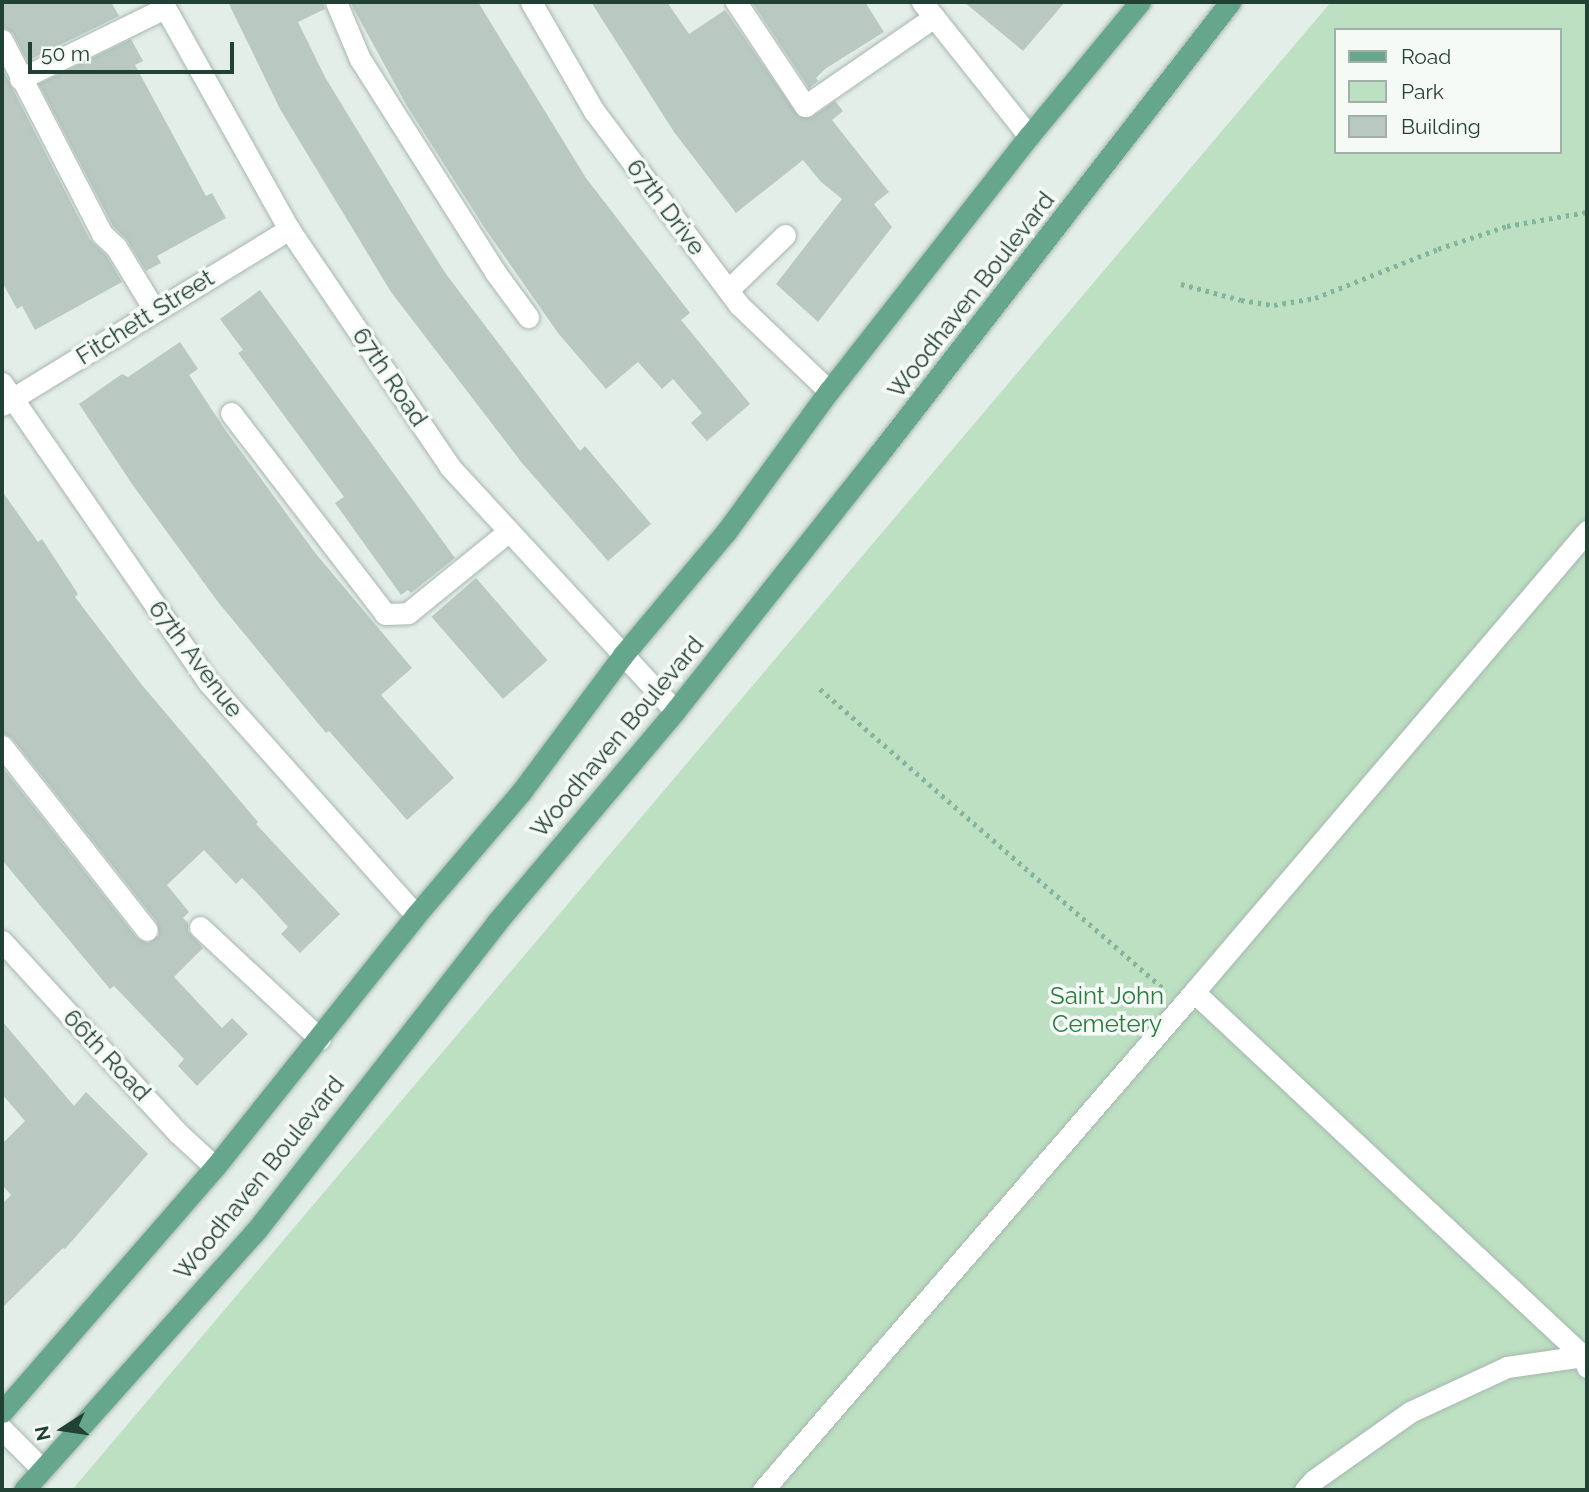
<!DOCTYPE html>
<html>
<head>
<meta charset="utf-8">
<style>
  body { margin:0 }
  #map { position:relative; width:1589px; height:1492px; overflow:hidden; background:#e4eee8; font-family:Raleway,sans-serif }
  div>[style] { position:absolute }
  .green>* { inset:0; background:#bce0c1 }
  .building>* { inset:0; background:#b9c9c1; transform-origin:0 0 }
  .path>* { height:4.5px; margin-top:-2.25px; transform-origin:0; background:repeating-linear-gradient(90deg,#83b49e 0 3.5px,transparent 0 8.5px) }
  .roads { filter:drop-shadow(0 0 2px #a6b7af) drop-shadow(0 0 2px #a6b7af) }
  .minor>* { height:21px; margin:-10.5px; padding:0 10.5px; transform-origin:10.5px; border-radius:10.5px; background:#fff }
  .major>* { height:21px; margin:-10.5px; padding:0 10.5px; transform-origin:10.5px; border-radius:10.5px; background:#66a68d }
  span { translate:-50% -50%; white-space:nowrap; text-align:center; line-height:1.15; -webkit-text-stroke:7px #f5faf7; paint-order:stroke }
  .street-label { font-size:24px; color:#224135 }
  .park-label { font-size:24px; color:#2a7b3e }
  .frame { position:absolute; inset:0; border:4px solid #224135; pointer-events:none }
  .legend { position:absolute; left:1334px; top:28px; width:228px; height:126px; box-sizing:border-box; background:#f5faf7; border:2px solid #a1b0a9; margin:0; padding:9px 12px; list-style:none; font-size:21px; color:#224135 }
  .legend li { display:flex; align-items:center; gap:14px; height:35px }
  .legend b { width:35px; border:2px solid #a1b0a9 }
  .north { position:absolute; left:28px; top:1394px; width:70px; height:70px; -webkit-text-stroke:5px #f5faf7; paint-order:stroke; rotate:258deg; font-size:19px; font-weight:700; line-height:28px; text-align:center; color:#224135 }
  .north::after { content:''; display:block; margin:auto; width:24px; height:32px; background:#224135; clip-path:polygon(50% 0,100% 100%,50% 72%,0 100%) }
  .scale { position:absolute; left:28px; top:42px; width:206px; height:32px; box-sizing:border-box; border:4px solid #224135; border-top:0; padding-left:9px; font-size:21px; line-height:24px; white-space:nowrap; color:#224135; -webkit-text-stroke:5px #f5faf7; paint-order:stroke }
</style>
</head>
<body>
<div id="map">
  <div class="green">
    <div style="clip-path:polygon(evenodd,1331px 2px,1587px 2px,1587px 1490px,72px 1490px,1331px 2px,1335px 30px,1559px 30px,1559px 152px,1335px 152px,1335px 30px)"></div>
  </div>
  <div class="building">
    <div style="clip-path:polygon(2px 2px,111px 2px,119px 16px,27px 61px,13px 33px,2px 27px)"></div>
    <div style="clip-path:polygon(228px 2px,323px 2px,325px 9px,298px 22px,325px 77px,420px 233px,446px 274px,580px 451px,585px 446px,651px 524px,608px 561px,522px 463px,391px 292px,280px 109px)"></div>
    <div style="clip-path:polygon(350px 2px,478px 2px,586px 178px,690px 313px,681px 320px,750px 404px,707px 441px,691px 423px,702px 413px,673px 379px,662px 389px,638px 362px,606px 389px,558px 333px,484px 227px,407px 106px)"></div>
    <div style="clip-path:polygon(591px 2px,667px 2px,689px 34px,725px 10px,799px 117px,812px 117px,835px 101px,843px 111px,832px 120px,889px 192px,874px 204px,892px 227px,818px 322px,776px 284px,842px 199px,821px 182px,803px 160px,736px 213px,674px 132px)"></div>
    <div style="clip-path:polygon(752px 2px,865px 2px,884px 32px,825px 69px,816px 78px,818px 81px,809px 88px)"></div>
    <div style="clip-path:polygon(964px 2px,1065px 2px,1023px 51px)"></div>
    <div style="clip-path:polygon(131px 39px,143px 61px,135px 65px,206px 196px,212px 193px,226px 218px,157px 256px,161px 263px,146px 271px,127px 240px,113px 226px,39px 84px)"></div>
    <div style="clip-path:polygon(2px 68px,90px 240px,106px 255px,122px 282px,35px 330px,22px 306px,17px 309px,2px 282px)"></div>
    <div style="clip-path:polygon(260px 290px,455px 558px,411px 593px,408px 590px,401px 595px,335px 503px,344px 497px,238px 353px,243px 350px,220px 319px)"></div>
    <div style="clip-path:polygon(180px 342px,198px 369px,189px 375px,226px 431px,316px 554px,412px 668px,381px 695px,454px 778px,407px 820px,329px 731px,326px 733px,218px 602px,132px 484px,79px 404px,122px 374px,128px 377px)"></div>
    <div style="clip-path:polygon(2px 491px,38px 542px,42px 539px,78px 594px,75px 597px,142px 685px,258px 822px,256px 824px,340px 914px,300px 953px,281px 934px,288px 927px,258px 894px,242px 878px,236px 884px,204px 850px,167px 885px,189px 912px,183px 918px,188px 923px,188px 931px,203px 948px,174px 977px,222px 1028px,232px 1018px,248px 1034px,197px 1086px,178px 1066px,184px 1059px,114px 986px,110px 989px,2px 860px,2px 767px,137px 938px,148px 943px,159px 935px,157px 922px,12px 738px,2px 733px)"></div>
    <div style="left:476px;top:578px;width:109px;height:59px;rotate:49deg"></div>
    <div style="clip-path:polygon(2px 1021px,74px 1106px,86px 1092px,148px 1154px,65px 1249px,63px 1248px,2px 1308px,2px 1204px,11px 1195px,2px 1185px,2px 1144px,25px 1121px,2px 1094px)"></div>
  </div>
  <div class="path">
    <div style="left:1181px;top:284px;width:62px;rotate:14.9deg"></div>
    <div style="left:1241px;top:300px;width:33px;rotate:9deg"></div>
    <div style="left:1274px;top:305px;width:42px;rotate:-9.7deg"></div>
    <div style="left:1315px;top:298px;width:132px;rotate:-21.7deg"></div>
    <div style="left:1438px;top:249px;width:73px;rotate:-18.4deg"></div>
    <div style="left:1507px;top:226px;width:81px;rotate:-9.9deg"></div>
    <div style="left:820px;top:689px;width:459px;rotate:41.1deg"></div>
  </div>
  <div class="roads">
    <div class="minor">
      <div style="left:162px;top:2px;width:260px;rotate:60.8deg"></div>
      <div style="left:289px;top:229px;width:287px;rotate:55.9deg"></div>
      <div style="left:450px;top:467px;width:332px;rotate:47.3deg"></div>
      <div style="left:336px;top:2px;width:62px;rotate:67.2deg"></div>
      <div style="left:360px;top:59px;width:252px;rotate:57.6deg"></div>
      <div style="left:495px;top:272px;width:56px;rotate:53.7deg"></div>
      <div style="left:531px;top:2px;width:126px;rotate:60deg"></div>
      <div style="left:594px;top:111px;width:242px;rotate:53.2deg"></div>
      <div style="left:739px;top:305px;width:124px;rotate:43.7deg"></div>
      <div style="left:736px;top:2px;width:125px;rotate:56.4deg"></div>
      <div style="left:805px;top:106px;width:157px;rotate:-34.6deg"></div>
      <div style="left:922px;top:2px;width:171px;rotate:51.4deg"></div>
      <div style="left:2px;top:40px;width:218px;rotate:62.7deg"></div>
      <div style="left:102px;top:234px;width:19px;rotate:43deg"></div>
      <div style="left:116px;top:247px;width:75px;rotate:58.6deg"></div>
      <div style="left:20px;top:79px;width:161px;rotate:-26.1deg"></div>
      <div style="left:728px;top:290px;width:79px;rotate:-44deg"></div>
      <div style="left:2px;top:383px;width:364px;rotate:55.4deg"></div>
      <div style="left:209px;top:683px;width:311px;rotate:48.3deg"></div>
      <div style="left:2px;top:405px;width:337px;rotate:-31.5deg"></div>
      <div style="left:231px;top:413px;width:253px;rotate:52.5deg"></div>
      <div style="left:385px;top:614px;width:23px;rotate:-2deg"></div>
      <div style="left:408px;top:613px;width:130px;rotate:-39.1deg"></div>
      <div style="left:1587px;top:531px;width:606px;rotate:130.45deg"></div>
      <div style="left:1194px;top:992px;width:533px;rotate:43.1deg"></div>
      <div style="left:1583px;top:1356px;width:12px;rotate:70deg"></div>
      <div style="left:2px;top:746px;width:234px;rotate:51.8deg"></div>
      <div style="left:200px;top:927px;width:164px;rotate:43deg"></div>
      <div style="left:2px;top:941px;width:260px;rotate:47.5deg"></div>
      <div style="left:178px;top:1133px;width:50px;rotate:42.6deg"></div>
      <div style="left:2px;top:1429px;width:57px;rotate:45deg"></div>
      <div style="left:763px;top:1490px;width:659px;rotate:-49.13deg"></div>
      <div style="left:1305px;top:1490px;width:13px;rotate:-48deg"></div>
      <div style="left:1314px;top:1480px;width:118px;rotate:-35.3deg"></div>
      <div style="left:1410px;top:1412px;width:107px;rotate:-24.9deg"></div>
      <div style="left:1507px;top:1367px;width:77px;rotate:-8.2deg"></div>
    </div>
    <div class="major">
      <div style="left:2px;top:1412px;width:325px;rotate:-49deg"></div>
      <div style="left:215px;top:1167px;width:322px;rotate:-51.4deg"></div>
      <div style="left:416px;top:915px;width:162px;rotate:-49.5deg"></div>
      <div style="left:521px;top:792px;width:171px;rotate:-53.3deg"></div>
      <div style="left:623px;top:655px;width:160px;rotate:-50.1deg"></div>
      <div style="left:726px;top:532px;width:175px;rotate:-53.9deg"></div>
      <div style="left:829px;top:391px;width:324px;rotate:-51.9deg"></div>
      <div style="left:1029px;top:136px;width:174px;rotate:-50.4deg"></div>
      <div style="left:24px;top:1490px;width:346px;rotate:-48.2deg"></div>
      <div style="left:255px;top:1232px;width:392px;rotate:-52deg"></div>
      <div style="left:496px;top:923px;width:277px;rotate:-49.8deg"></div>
      <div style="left:675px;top:711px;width:327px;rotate:-51.6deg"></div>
      <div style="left:878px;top:455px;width:574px;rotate:-52.15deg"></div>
    </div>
  </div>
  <div class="street-label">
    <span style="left:666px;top:207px;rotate:53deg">67th Drive</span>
    <span style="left:971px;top:295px;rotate:-52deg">Woodhaven Boulevard</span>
    <span style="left:145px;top:317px;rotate:-32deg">Fitchett Street</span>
    <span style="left:390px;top:377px;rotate:56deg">67th Road</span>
    <span style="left:196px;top:659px;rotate:53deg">67th Avenue</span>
    <span style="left:617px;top:737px;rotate:-50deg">Woodhaven Boulevard</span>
    <span style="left:107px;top:1055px;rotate:47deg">66th Road</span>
    <span style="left:259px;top:1178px;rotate:-51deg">Woodhaven Boulevard</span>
  </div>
  <div class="park-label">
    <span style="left:1107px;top:1010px">Saint John<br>Cemetery</span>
  </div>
  <div class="frame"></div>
  <ul class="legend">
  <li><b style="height:9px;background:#66a68d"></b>Road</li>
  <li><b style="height:19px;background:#bce0c1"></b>Park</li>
  <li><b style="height:19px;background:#b9c9c1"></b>Building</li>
  </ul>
  <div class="north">N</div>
  <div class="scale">50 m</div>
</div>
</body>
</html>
